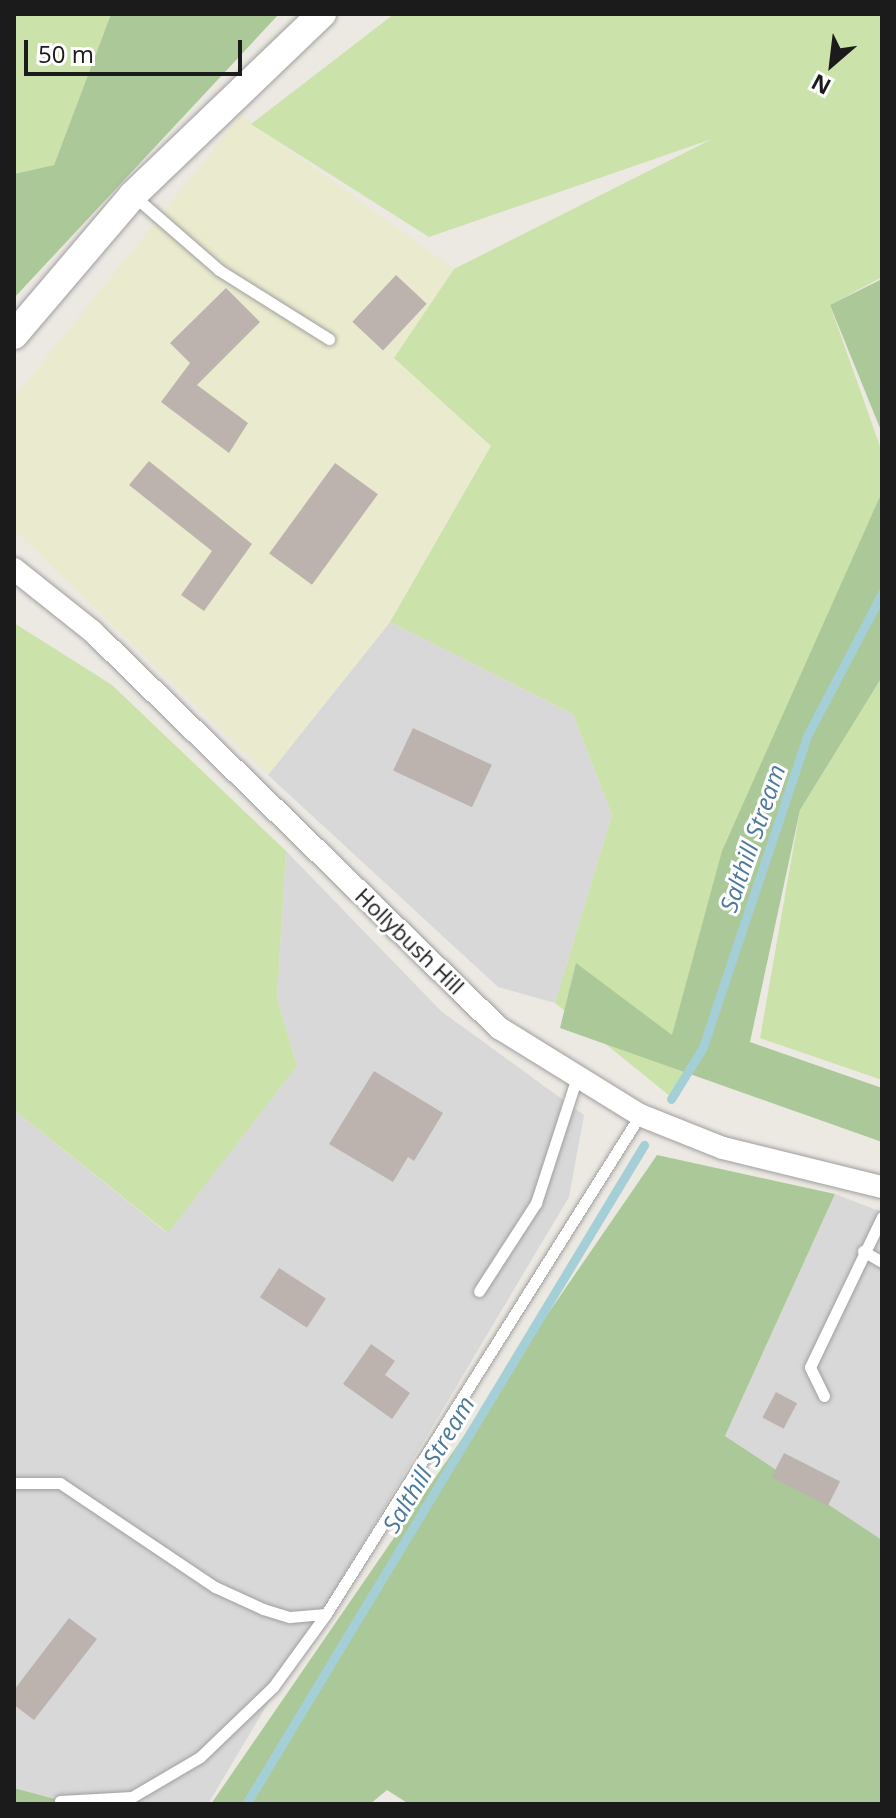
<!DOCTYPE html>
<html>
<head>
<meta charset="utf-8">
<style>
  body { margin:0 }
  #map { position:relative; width:896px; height:1818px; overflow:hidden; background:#ece8e2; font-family:"Open Sans",sans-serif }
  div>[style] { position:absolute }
  .residential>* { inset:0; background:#d9d8d8 }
  .farmland>* { inset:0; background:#eaeace }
  .grass>* { inset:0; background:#cbe3ab }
  .forest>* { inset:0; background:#abc899 }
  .stream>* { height:9px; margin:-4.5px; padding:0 4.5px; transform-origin:4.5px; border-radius:4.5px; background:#a5cfd7 }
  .building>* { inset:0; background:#bcb3af; transform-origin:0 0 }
  .roads { filter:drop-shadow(0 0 2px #9f9f9f) drop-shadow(0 0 2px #9f9f9f) }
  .service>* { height:11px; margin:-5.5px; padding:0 5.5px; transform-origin:5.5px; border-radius:5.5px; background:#fff }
  .minor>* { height:22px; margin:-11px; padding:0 11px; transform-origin:11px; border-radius:11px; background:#fff }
  .tertiary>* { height:28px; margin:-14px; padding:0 14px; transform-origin:14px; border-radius:14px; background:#fff }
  span { translate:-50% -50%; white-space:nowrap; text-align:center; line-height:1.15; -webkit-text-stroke:6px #fff; paint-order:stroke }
  .street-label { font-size:22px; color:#1b1b1b }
  .water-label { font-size:24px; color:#4d7a9b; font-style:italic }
  .frame { position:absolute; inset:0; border:16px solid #1b1b1b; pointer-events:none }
  .north { position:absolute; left:792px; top:24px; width:80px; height:80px; -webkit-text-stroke:6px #fff; paint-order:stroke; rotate:208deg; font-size:22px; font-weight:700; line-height:32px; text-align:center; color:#1b1b1b }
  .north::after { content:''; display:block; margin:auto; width:28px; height:36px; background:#1b1b1b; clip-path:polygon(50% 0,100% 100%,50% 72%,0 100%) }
  .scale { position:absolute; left:24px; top:40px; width:218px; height:36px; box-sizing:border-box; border:4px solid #1b1b1b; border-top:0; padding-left:10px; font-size:24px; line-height:28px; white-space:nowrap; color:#1b1b1b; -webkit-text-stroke:6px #fff; paint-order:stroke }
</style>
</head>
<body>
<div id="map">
  <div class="residential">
    <div style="clip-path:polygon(390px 622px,573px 714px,612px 815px,555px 1003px,498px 987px,268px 775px)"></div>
    <div style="clip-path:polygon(286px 851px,441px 1011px,584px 1115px,569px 1197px,208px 1804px,73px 1804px,14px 1788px,14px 1110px,167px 1233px,297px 1066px,277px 999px)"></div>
    <div style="clip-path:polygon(835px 1194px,882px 1212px,882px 1540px,725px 1436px)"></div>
  </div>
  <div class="farmland">
    <div style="clip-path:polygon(241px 115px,454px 269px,395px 358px,491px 446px,390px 622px,268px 775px,14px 530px,14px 398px)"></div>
  </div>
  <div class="grass">
    <div style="clip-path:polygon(14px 14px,111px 14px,54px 165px,14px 174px)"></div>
    <div style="clip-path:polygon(394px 14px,882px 14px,882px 277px,830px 305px,882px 452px,882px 580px,753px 865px,676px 1101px,555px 1003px,612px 815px,573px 714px,390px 622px,491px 446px,394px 358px,454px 269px,712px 139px,429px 237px,251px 124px)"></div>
    <div style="clip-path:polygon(14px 623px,112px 685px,286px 851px,277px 999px,297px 1066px,168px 1233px,14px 1110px)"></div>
    <div style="clip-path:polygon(882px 677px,882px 1080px,760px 1038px,800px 810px)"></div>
  </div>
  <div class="forest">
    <div style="clip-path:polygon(111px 14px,279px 14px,14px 298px,14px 174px,54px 165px)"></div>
    <div style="clip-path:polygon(882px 279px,882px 433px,830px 305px)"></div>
    <div style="clip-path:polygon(882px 492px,882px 677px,800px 810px,750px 1042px,882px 1088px,882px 1142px,560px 1028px,576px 963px,672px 1035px,722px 851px)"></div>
    <div style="clip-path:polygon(657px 1155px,835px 1194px,725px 1436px,882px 1540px,882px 1804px,409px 1804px,387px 1790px,370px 1804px,211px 1804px)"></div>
    <div style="clip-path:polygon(14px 1788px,73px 1804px,14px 1804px)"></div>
  </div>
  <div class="stream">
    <div style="left:671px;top:1099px;width:61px;rotate:-58.4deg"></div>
    <div style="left:703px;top:1047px;width:330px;rotate:-71.5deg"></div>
    <div style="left:808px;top:734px;width:159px;rotate:-62.3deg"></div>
    <div style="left:246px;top:1804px;width:770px;rotate:-58.87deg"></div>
  </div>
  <div class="building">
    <div style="left:396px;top:275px;width:42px;height:64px;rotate:43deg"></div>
    <div style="clip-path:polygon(226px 288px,260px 322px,197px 385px,248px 423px,229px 453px,161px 402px,190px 363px,170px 343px)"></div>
    <div style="clip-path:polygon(149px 461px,252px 544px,204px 611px,181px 595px,212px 551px,129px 485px)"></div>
    <div style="left:335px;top:463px;width:53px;height:112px;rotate:36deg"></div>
    <div style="left:413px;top:728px;width:87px;height:47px;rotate:25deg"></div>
    <div style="clip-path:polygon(374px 1071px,443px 1113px,414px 1161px,408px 1157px,393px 1182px,329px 1144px)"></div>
    <div style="left:279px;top:1268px;width:56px;height:35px;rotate:33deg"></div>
    <div style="clip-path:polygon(371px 1344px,395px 1361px,385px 1375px,410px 1393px,392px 1419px,343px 1384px)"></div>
    <div style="left:776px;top:1392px;width:24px;height:29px;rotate:28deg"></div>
    <div style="left:784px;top:1453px;width:63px;height:27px;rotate:27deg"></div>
    <div style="clip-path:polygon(69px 1618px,97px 1639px,34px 1720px,14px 1705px,14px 1690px)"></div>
  </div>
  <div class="roads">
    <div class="service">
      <div style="left:134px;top:196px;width:113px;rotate:41deg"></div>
      <div style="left:219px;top:270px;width:130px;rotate:32.1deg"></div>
      <div style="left:863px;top:1251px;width:22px;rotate:30deg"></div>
      <div style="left:479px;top:1291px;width:105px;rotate:-57.1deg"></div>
      <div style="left:536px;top:1203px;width:129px;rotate:-72deg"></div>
      <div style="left:824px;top:1396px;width:32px;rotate:-116deg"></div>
      <div style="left:810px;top:1367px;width:166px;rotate:-64.4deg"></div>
      <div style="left:14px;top:1483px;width:46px"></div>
      <div style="left:60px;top:1483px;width:187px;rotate:33.9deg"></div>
      <div style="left:215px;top:1587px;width:53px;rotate:24.6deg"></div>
      <div style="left:263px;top:1609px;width:28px;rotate:17deg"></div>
      <div style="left:290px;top:1617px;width:36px;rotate:-5deg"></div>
      <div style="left:60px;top:1801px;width:72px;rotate:-3.2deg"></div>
      <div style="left:132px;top:1797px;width:79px;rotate:-30.5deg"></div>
      <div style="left:200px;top:1757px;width:101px;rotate:-43.8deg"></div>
      <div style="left:273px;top:1687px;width:90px;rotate:-54deg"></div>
      <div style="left:326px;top:1614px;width:590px;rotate:-57.82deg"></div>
    </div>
    <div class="minor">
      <div style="left:14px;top:569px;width:100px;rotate:38.5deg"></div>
      <div style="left:92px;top:631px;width:569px;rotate:44.29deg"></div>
      <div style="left:499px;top:1028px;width:166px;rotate:31.7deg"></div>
      <div style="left:640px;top:1115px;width:89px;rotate:21.7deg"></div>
      <div style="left:723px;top:1148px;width:164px;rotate:13.8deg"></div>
    </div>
    <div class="tertiary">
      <div style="left:14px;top:335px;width:184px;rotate:-49.6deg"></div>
      <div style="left:133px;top:195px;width:262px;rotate:-43.8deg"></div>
    </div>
  </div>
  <div class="street-label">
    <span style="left:410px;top:941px;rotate:44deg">Hollybush Hill</span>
  </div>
  <div class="water-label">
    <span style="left:752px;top:838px;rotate:-71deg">Salthill Stream</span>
    <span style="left:428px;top:1464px;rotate:-59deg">Salthill Stream</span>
  </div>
  <div class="frame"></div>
  <div class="north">N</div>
  <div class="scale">50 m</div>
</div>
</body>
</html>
